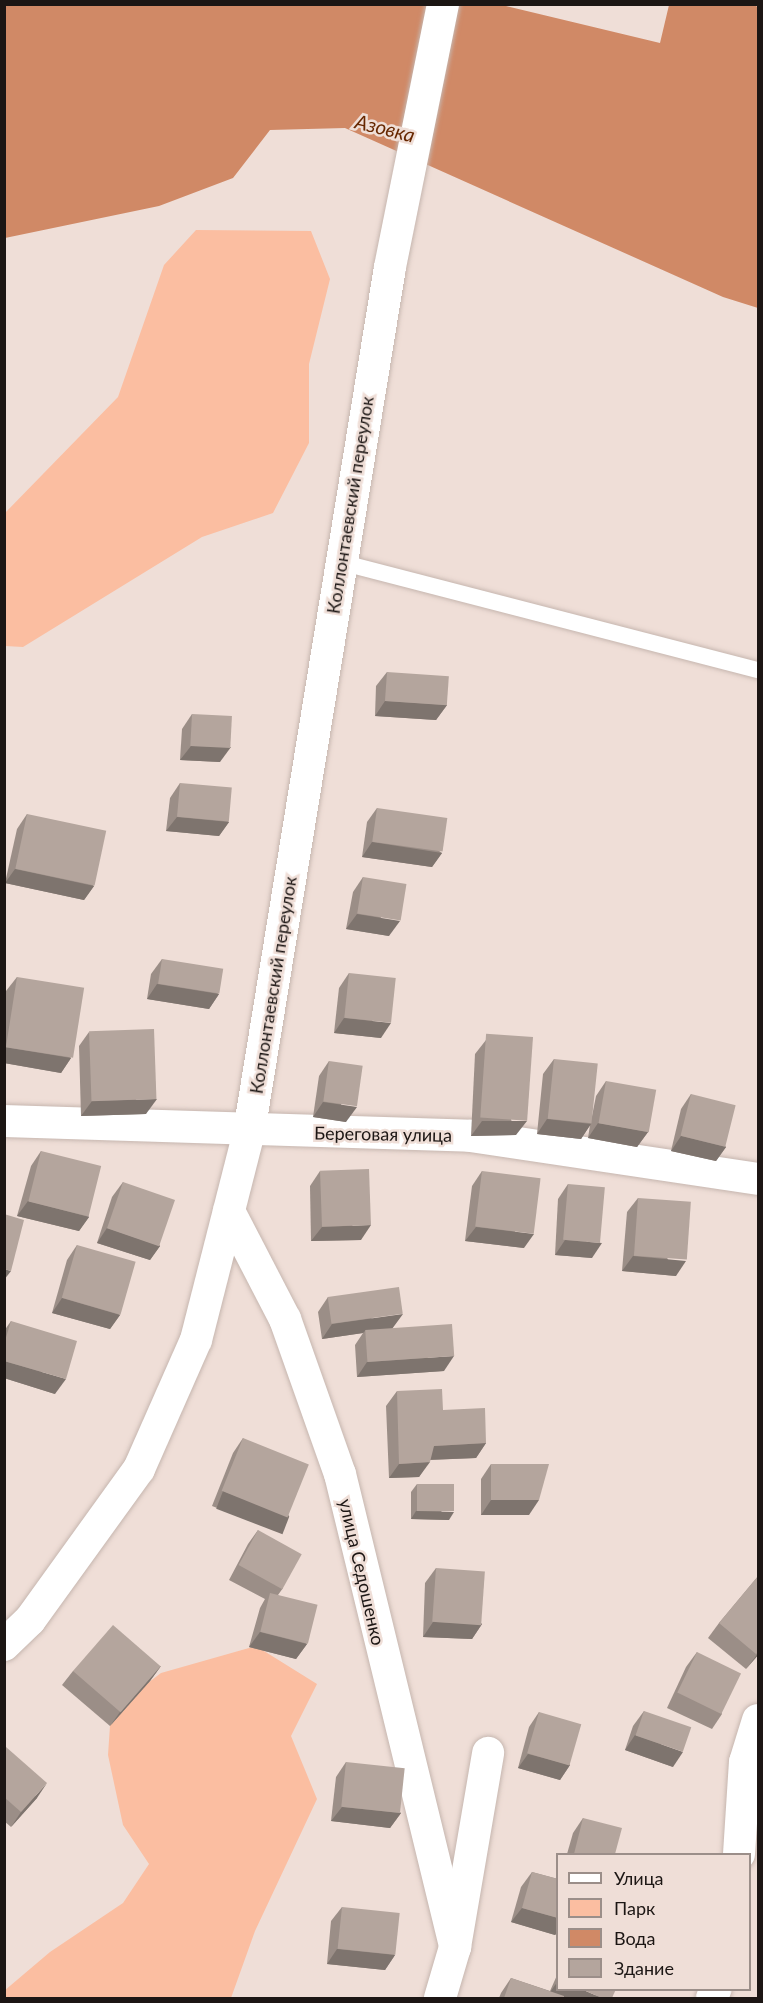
<!DOCTYPE html>
<html>
<head>
<meta charset="utf-8">
<style>
  body { margin:0 }
  #map { position:relative; width:763px; height:2003px; overflow:hidden; background:#efded7; font-family:Lato,sans-serif }
  div>[style] { position:absolute }
  .green>* { inset:0; background:#fbbea1 }
  .water>* { inset:0; background:#d08966 }
  .roads { filter:drop-shadow(0 0 2px #c6b6af) drop-shadow(0 0 2px #c6b6af) }
  .lane>* { height:16px; margin:-8px; padding:0 8px; transform-origin:8px; border-radius:8px; background:#fff }
  .street>* { height:32px; margin:-16px; padding:0 16px; transform-origin:16px; border-radius:16px; background:#fff }
  .wall>* { inset:0; background:#9b8e87 }
  .shaded-wall>* { inset:0; background:#7e746e; transform-origin:0 0 }
  .building>* { inset:0; background:#b4a59d; transform-origin:0 0 }
  span { translate:-50% -50%; white-space:nowrap; text-align:center; line-height:1.15; -webkit-text-stroke:5px #efded7; paint-order:stroke }
  .street-label { font-size:18px; color:#1c1614 }
  .water-label { font-size:20px; color:#672700; font-style:italic }
  .frame { position:absolute; inset:0; border:6px solid #1c1614; pointer-events:none }
  .legend { position:absolute; left:556px; top:1853px; width:195px; height:138px; box-sizing:border-box; background:#efded7; border:2px solid #9b8e89; margin:0; padding:8px 10px; list-style:none; font-size:18px; color:#1c1614 }
  .legend li { display:flex; align-items:center; gap:12px; height:30px }
  .legend b { width:30px; border:2px solid #9b8e89 }
</style>
</head>
<body>
<div id="map">
  <div class="green">
    <div style="clip-path:polygon(196px 230px,311px 231px,330px 279px,309px 364px,309px 443px,273px 513px,202px 537px,23px 647px,5px 646px,5px 513px,118px 397px,164px 265px)"></div>
    <div style="clip-path:polygon(256px 1646px,317px 1684px,291px 1736px,317px 1799px,255px 1931px,231px 1998px,5px 1998px,4px 1991px,50px 1952px,123px 1903px,149px 1864px,123px 1825px,108px 1755px,111px 1711px,161px 1673px)"></div>
  </div>
  <div class="water">
    <div style="clip-path:polygon(751px 4px,758px 7px,758px 308px,723px 297px,345px 128px,270px 130px,233px 178px,159px 206px,5px 238px,5px 5px,502px 5px,660px 43px,669px 5px)"></div>
  </div>
  <div class="roads">
    <div class="lane">
      <div style="left:340px;top:562px;width:432px;rotate:14.5deg"></div>
    </div>
    <div class="street">
      <div style="left:4px;top:1121px;width:467px;rotate:1.8deg"></div>
      <div style="left:471px;top:1136px;width:290px;rotate:8.5deg"></div>
      <div style="left:229px;top:1211px;width:122px;rotate:62.6deg"></div>
      <div style="left:285px;top:1319px;width:164px;rotate:70.5deg"></div>
      <div style="left:340px;top:1474px;width:487px;rotate:76.3deg"></div>
      <div style="left:4px;top:1645px;width:36px;rotate:-44deg"></div>
      <div style="left:30px;top:1620px;width:186px;rotate:-54.2deg"></div>
      <div style="left:139px;top:1469px;width:141px;rotate:-66.2deg"></div>
      <div style="left:196px;top:1340px;width:215px;rotate:-75.7deg"></div>
      <div style="left:249px;top:1132px;width:876px;rotate:-80.74deg"></div>
      <div style="left:390px;top:267px;width:268px;rotate:-78.6deg"></div>
      <div style="left:739px;top:1854px;width:92px;rotate:-86.3deg"></div>
      <div style="left:745px;top:1762px;width:44px;rotate:-72.8deg"></div>
      <div style="left:440px;top:1998px;width:53px;rotate:-73.6deg"></div>
      <div style="left:455px;top:1947px;width:197px;rotate:-80.3deg"></div>
      <div style="left:712px;top:1998px;width:9px;rotate:-69deg"></div>
    </div>
  </div>
  <div class="wall">
    <div style="clip-path:polygon(387px 672px,447px 705px,436px 720px,375px 716px,376px 686px)"></div>
    <div style="clip-path:polygon(192px 714px,220px 762px,180px 760px,182px 729px)"></div>
    <div style="clip-path:polygon(180px 783px,229px 822px,219px 836px,166px 831px,170px 798px)"></div>
    <div style="clip-path:polygon(377px 808px,442px 853px,432px 867px,362px 857px,367px 822px)"></div>
    <div style="clip-path:polygon(27px 814px,94px 886px,84px 900px,5px 883px,17px 829px)"></div>
    <div style="clip-path:polygon(363px 877px,389px 936px,346px 929px,353px 892px)"></div>
    <div style="clip-path:polygon(162px 959px,219px 994px,209px 1009px,147px 999px,151px 974px)"></div>
    <div style="clip-path:polygon(349px 973px,381px 1038px,334px 1033px,339px 988px)"></div>
    <div style="clip-path:polygon(17px 977px,71px 1058px,61px 1073px,4px 1063px,4px 1002px,6px 991px)"></div>
    <div style="clip-path:polygon(89px 1032px,146px 1114px,81px 1116px,79px 1046px)"></div>
    <div style="clip-path:polygon(486px 1040px,516px 1135px,471px 1136px,475px 1054px)"></div>
    <div style="clip-path:polygon(554px 1059px,592px 1116px,596px 1096px,606px 1081px,648px 1132px,637px 1147px,588px 1138px,590px 1125px,581px 1139px,537px 1134px,543px 1074px)"></div>
    <div style="clip-path:polygon(329px 1061px,346px 1122px,313px 1117px,319px 1076px)"></div>
    <div style="clip-path:polygon(691px 1094px,726px 1147px,716px 1161px,671px 1151px,681px 1109px)"></div>
    <div style="clip-path:polygon(41px 1151px,89px 1217px,79px 1231px,17px 1216px,31px 1166px)"></div>
    <div style="clip-path:polygon(320px 1171px,361px 1240px,311px 1241px,310px 1186px)"></div>
    <div style="clip-path:polygon(482px 1171px,524px 1248px,465px 1241px,472px 1186px)"></div>
    <div style="clip-path:polygon(123px 1182px,160px 1246px,150px 1260px,97px 1243px,112px 1197px)"></div>
    <div style="clip-path:polygon(568px 1184px,592px 1258px,555px 1255px,558px 1199px)"></div>
    <div style="clip-path:polygon(638px 1198px,676px 1276px,622px 1271px,627px 1212px)"></div>
    <div style="clip-path:polygon(77px 1245px,120px 1315px,110px 1329px,52px 1313px,67px 1260px)"></div>
    <div style="clip-path:polygon(759px 1263px,759px 1294px,757px 1294px)"></div>
    <div style="clip-path:polygon(328px 1297px,393px 1329px,444px 1371px,357px 1377px,355px 1345px,363px 1333px,322px 1339px,318px 1312px)"></div>
    <div style="clip-path:polygon(11px 1321px,55px 1394px,4px 1378px,4px 1331px)"></div>
    <div style="clip-path:polygon(397px 1391px,443px 1410px,486px 1443px,476px 1458px,430px 1460px,419px 1477px,389px 1478px,386px 1406px)"></div>
    <div style="clip-path:polygon(243px 1438px,289px 1516px,278px 1531px,212px 1506px,233px 1453px)"></div>
    <div style="clip-path:polygon(491px 1464px,529px 1515px,481px 1515px,481px 1479px)"></div>
    <div style="clip-path:polygon(417px 1484px,449px 1520px,411px 1519px,411px 1492px)"></div>
    <div style="clip-path:polygon(258px 1530px,283px 1588px,278px 1595px,307px 1644px,296px 1659px,249px 1647px,260px 1608px,265px 1599px,229px 1580px,248px 1544px)"></div>
    <div style="clip-path:polygon(436px 1568px,482px 1624px,472px 1639px,423px 1637px,425px 1583px)"></div>
    <div style="clip-path:polygon(759px 1575px,759px 1654px,746px 1669px,708px 1638px,719px 1623px)"></div>
    <div style="clip-path:polygon(697px 1652px,722px 1714px,712px 1729px,667px 1708px,686px 1667px)"></div>
    <div style="clip-path:polygon(161px 1666px,150px 1681px,110px 1726px,62px 1685px,73px 1671px)"></div>
    <div style="clip-path:polygon(644px 1711px,673px 1767px,625px 1750px,633px 1726px)"></div>
    <div style="clip-path:polygon(539px 1712px,570px 1765px,560px 1780px,518px 1768px,529px 1727px)"></div>
    <div style="clip-path:polygon(4px 1750px,37px 1798px,11px 1827px,4px 1821px)"></div>
    <div style="clip-path:polygon(346px 1762px,401px 1813px,390px 1828px,331px 1821px,336px 1777px)"></div>
    <div style="clip-path:polygon(583px 1818px,615px 1854px,567px 1854px,573px 1833px)"></div>
    <div style="clip-path:polygon(532px 1872px,558px 1879px,558px 1932px,555px 1935px,511px 1922px,521px 1887px)"></div>
    <div style="clip-path:polygon(342px 1907px,395px 1955px,385px 1970px,327px 1964px,331px 1921px)"></div>
    <div style="clip-path:polygon(558px 1973px,558px 1989px,612px 1998px,499px 1998px,501px 1993px,511px 1978px,550px 1991px)"></div>
  </div>
  <div class="shaded-wall">
    <div style="clip-path:polygon(385px 701px,447px 705px,436px 720px,375px 716px)"></div>
    <div style="clip-path:polygon(191px 746px,231px 747px,220px 762px,180px 760px)"></div>
    <div style="clip-path:polygon(177px 817px,229px 822px,219px 836px,166px 831px)"></div>
    <div style="clip-path:polygon(372px 842px,442px 853px,432px 867px,362px 857px)"></div>
    <div style="clip-path:polygon(15px 869px,94px 886px,84px 900px,5px 883px)"></div>
    <div style="clip-path:polygon(357px 914px,400px 921px,389px 936px,346px 929px)"></div>
    <div style="clip-path:polygon(157px 984px,219px 994px,209px 1009px,147px 999px)"></div>
    <div style="clip-path:polygon(344px 1018px,391px 1023px,381px 1038px,334px 1033px)"></div>
    <div style="clip-path:polygon(4px 1047px,71px 1058px,61px 1073px,4px 1063px)"></div>
    <div style="clip-path:polygon(157px 1099px,146px 1114px,81px 1116px,92px 1101px)"></div>
    <div style="clip-path:polygon(323px 1102px,357px 1107px,346px 1122px,313px 1117px)"></div>
    <div style="clip-path:polygon(547px 1119px,591px 1124px,581px 1139px,537px 1134px)"></div>
    <div style="clip-path:polygon(482px 1121px,527px 1121px,516px 1135px,471px 1136px)"></div>
    <div style="clip-path:polygon(598px 1123px,648px 1132px,637px 1147px,588px 1138px)"></div>
    <div style="clip-path:polygon(681px 1136px,726px 1147px,716px 1161px,671px 1151px)"></div>
    <div style="clip-path:polygon(28px 1201px,89px 1217px,79px 1231px,17px 1216px)"></div>
    <div style="clip-path:polygon(371px 1225px,361px 1240px,311px 1241px,322px 1227px)"></div>
    <div style="clip-path:polygon(476px 1227px,534px 1234px,524px 1248px,465px 1241px)"></div>
    <div style="clip-path:polygon(107px 1228px,160px 1246px,150px 1260px,97px 1243px)"></div>
    <div style="clip-path:polygon(565px 1240px,602px 1243px,592px 1258px,555px 1255px)"></div>
    <div style="clip-path:polygon(633px 1256px,686px 1261px,676px 1276px,622px 1271px)"></div>
    <div style="clip-path:polygon(4px 1269px,11px 1271px,4px 1280px)"></div>
    <div style="clip-path:polygon(62px 1298px,120px 1315px,110px 1329px,52px 1313px)"></div>
    <div style="clip-path:polygon(403px 1314px,392px 1329px,365px 1331px,363px 1333px,322px 1339px,332px 1324px)"></div>
    <div style="clip-path:polygon(454px 1356px,444px 1371px,357px 1377px,367px 1362px)"></div>
    <div style="clip-path:polygon(4px 1361px,66px 1379px,55px 1394px,4px 1378px)"></div>
    <div style="clip-path:polygon(486px 1443px,476px 1458px,424px 1460px,434px 1446px)"></div>
    <div style="clip-path:polygon(430px 1462px,419px 1477px,389px 1478px,399px 1464px)"></div>
    <div style="left:223px;top:1491px;width:71px;height:19px;rotate:21deg"></div>
    <div style="clip-path:polygon(491px 1500px,539px 1500px,529px 1515px,481px 1515px)"></div>
    <div style="clip-path:polygon(416px 1511px,454px 1512px,449px 1520px,411px 1519px)"></div>
    <div style="clip-path:polygon(433px 1622px,482px 1624px,472px 1639px,423px 1637px)"></div>
    <div style="clip-path:polygon(260px 1632px,307px 1644px,296px 1659px,249px 1647px)"></div>
    <div style="clip-path:polygon(759px 1652px,759px 1654px,746px 1669px)"></div>
    <div style="clip-path:polygon(161px 1666px,150px 1681px,110px 1726px,120px 1712px)"></div>
    <div style="clip-path:polygon(635px 1735px,683px 1752px,673px 1767px,625px 1750px)"></div>
    <div style="clip-path:polygon(528px 1754px,570px 1765px,560px 1780px,518px 1768px)"></div>
    <div style="clip-path:polygon(47px 1783px,37px 1798px,11px 1827px,21px 1812px)"></div>
    <div style="clip-path:polygon(342px 1807px,401px 1813px,390px 1828px,331px 1821px)"></div>
    <div style="clip-path:polygon(522px 1908px,558px 1918px,558px 1932px,555px 1935px,511px 1922px)"></div>
    <div style="clip-path:polygon(337px 1949px,395px 1955px,385px 1970px,327px 1964px)"></div>
    <div style="clip-path:polygon(558px 1981px,558px 1989px,581px 1989px,602px 1998px,557px 1998px,548px 1995px)"></div>
  </div>
  <div class="building">
    <div style="left:387px;top:672px;width:62px;height:29px;rotate:4deg"></div>
    <div style="left:192px;top:714px;width:40px;height:32px;rotate:3deg"></div>
    <div style="left:180px;top:783px;width:52px;height:34px;rotate:5deg"></div>
    <div style="left:377px;top:808px;width:71px;height:34px;rotate:8deg"></div>
    <div style="left:27px;top:814px;width:81px;height:56px;rotate:12deg"></div>
    <div style="left:363px;top:877px;width:44px;height:37px;rotate:9deg"></div>
    <div style="left:162px;top:959px;width:62px;height:25px;rotate:9deg"></div>
    <div style="left:349px;top:973px;width:47px;height:45px;rotate:6deg"></div>
    <div style="left:17px;top:977px;width:68px;height:71px;rotate:9deg"></div>
    <div style="left:154px;top:1029px;width:70px;height:65px;rotate:88deg"></div>
    <div style="left:533px;top:1037px;width:84px;height:47px;rotate:94deg"></div>
    <div style="left:554px;top:1059px;width:44px;height:60px;rotate:6deg"></div>
    <div style="left:329px;top:1061px;width:34px;height:41px;rotate:8deg"></div>
    <div style="left:606px;top:1081px;width:51px;height:43px;rotate:10deg"></div>
    <div style="left:691px;top:1094px;width:46px;height:43px;rotate:14deg"></div>
    <div style="left:41px;top:1151px;width:62px;height:52px;rotate:14deg"></div>
    <div style="left:369px;top:1169px;width:56px;height:49px;rotate:88deg"></div>
    <div style="left:482px;top:1171px;width:59px;height:56px;rotate:7deg"></div>
    <div style="left:123px;top:1182px;width:55px;height:49px;rotate:19deg"></div>
    <div style="left:568px;top:1184px;width:37px;height:56px;rotate:5deg"></div>
    <div style="left:638px;top:1198px;width:53px;height:58px;rotate:4deg"></div>
    <div style="clip-path:polygon(4px 1214px,24px 1220px,11px 1271px,4px 1269px)"></div>
    <div style="left:77px;top:1245px;width:61px;height:55px;rotate:16deg"></div>
    <div style="left:399px;top:1287px;width:27px;height:72px;rotate:82deg"></div>
    <div style="clip-path:polygon(11px 1321px,77px 1341px,66px 1379px,4px 1361px,4px 1344px)"></div>
    <div style="left:452px;top:1324px;width:32px;height:87px;rotate:86deg"></div>
    <div style="clip-path:polygon(442px 1389px,443px 1410px,485px 1408px,486px 1443px,434px 1446px,430px 1462px,399px 1464px,397px 1391px)"></div>
    <div style="left:243px;top:1438px;width:71px;height:57px;rotate:22deg"></div>
    <div style="clip-path:polygon(491px 1464px,549px 1464px,539px 1500px,491px 1500px)"></div>
    <div style="left:417px;top:1484px;width:37px;height:27px"></div>
    <div style="left:258px;top:1530px;width:50px;height:40px;rotate:29deg"></div>
    <div style="left:436px;top:1568px;width:49px;height:54px;rotate:4deg"></div>
    <div style="clip-path:polygon(759px 1575px,759px 1652px,756px 1654px,719px 1623px)"></div>
    <div style="left:270px;top:1593px;width:49px;height:40px;rotate:14deg"></div>
    <div style="left:113px;top:1625px;width:63px;height:61px;rotate:41deg"></div>
    <div style="left:697px;top:1652px;width:49px;height:45px;rotate:26deg"></div>
    <div style="left:644px;top:1711px;width:50px;height:26px;rotate:19deg"></div>
    <div style="left:539px;top:1712px;width:44px;height:43px;rotate:16deg"></div>
    <div style="clip-path:polygon(6px 1747px,47px 1783px,21px 1812px,4px 1797px,4px 1750px)"></div>
    <div style="left:346px;top:1762px;width:59px;height:45px;rotate:6deg"></div>
    <div style="clip-path:polygon(583px 1818px,622px 1828px,615px 1854px,574px 1854px)"></div>
    <div style="clip-path:polygon(532px 1872px,558px 1879px,558px 1918px,522px 1908px)"></div>
    <div style="left:342px;top:1907px;width:58px;height:42px;rotate:6deg"></div>
    <div style="clip-path:polygon(511px 1978px,564px 1996px,564px 1998px,504px 1998px)"></div>
    <div style="clip-path:polygon(581px 1989px,616px 1989px,612px 1998px,602px 1998px)"></div>
  </div>
  <div class="street-label">
    <span style="left:350px;top:505px;rotate:-81deg">Коллонтаевский переулок</span>
    <span style="left:273px;top:985px;rotate:-81deg">Коллонтаевский переулок</span>
    <span style="left:383px;top:1134px;rotate:1deg">Береговая улица</span>
    <span style="left:362px;top:1572px;rotate:77deg">улица Седошенко</span>
  </div>
  <div class="water-label">
    <span style="left:385px;top:128px;rotate:14deg">Азовка</span>
  </div>
  <div class="frame"></div>
  <ul class="legend">
  <li><b style="height:8px;background:#fff"></b>Улица</li>
  <li><b style="height:16px;background:#fbbea1"></b>Парк</li>
  <li><b style="height:16px;background:#d08966"></b>Вода</li>
  <li><b style="height:16px;background:#b4a59d"></b>Здание</li>
  </ul>
</div>
</body>
</html>
